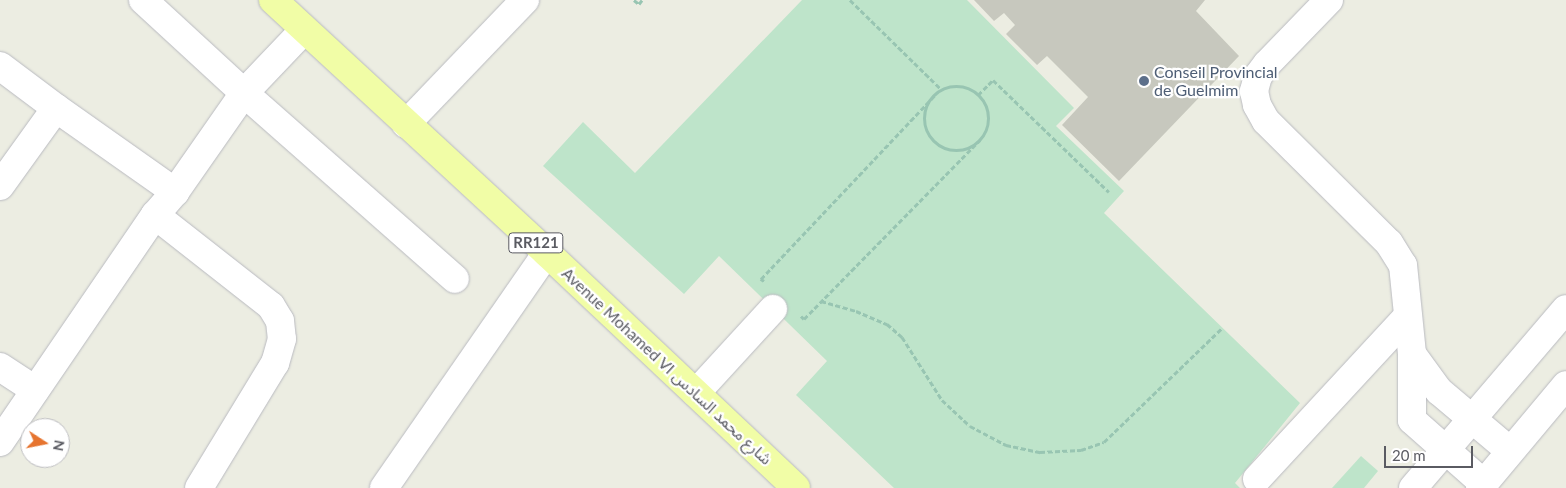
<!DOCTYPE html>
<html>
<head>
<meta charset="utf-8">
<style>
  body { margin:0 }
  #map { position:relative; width:1566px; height:488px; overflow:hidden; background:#ecede2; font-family:Lato,"Noto Sans Arabic",sans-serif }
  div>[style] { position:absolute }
  .green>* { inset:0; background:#bee4ca }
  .building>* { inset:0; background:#c7c8be }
  .path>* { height:3px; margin-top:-1.5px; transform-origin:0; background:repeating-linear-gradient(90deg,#98c5b2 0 5px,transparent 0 7.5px) }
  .path>.ring { margin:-1.5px; padding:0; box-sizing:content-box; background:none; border:3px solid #98c5b2; border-radius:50% }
  .roads { filter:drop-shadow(0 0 1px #b9bac0) drop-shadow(0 0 1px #b9bac0) }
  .minor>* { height:28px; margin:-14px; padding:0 14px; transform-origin:14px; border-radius:14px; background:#fff }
  .major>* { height:28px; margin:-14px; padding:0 14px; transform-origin:14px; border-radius:14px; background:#f1fda6 }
  .dots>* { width:14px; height:14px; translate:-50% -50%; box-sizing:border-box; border:2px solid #fff; border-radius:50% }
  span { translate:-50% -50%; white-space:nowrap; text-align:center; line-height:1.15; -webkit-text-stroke:4.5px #fff; paint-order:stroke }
  .shield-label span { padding:1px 4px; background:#fff; border:1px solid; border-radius:4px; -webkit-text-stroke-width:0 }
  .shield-label { font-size:15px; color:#5a5b62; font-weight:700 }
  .service-label { font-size:16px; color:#4e5e75 }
  .left { translate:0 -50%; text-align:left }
  .street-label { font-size:16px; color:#5a5b62 }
  .north { position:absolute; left:20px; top:418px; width:50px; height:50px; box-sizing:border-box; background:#fff; border:1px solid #bdbdc0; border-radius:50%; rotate:101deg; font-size:14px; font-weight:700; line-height:20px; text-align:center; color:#5a5b62 }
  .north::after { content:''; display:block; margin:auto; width:18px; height:22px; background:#e6742f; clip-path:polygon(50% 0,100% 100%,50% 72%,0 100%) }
  .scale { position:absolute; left:1384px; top:446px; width:89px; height:22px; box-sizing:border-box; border:2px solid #5a5b62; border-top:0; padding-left:6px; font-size:15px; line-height:18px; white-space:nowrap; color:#5a5b62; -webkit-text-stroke:4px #fff; paint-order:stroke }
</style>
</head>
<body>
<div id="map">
  <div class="green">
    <div style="clip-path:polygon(802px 0,967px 0,1074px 108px,1056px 126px,1124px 191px,1104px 213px,1300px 403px,1235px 483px,1240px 488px,894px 488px,796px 395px,827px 361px,719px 256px,684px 294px,543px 166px,583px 122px,635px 173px)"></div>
    <div style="clip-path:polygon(1361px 456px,1378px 471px,1364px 488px,1332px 488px)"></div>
  </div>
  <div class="building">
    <div style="clip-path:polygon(974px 0,1205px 0,1196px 11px,1239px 56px,1119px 181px,1062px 125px,1088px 97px,1047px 56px,1037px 65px,1006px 34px,1015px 25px,1004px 13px,994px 21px)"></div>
  </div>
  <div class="path">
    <div style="left:634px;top:0;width:6px;rotate:39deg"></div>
    <div style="left:639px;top:4px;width:5px;rotate:-53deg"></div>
    <div style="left:850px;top:0;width:129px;rotate:44.4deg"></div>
    <div class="ring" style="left:924px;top:86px;width:61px;height:61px"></div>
    <div style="left:978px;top:95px;width:21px;rotate:-45deg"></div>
    <div style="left:993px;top:80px;width:161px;rotate:44deg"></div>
    <div style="left:764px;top:281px;width:4px;rotate:-146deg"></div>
    <div style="left:761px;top:279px;width:255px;rotate:-46.6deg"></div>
    <div style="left:821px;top:301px;width:36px;rotate:16deg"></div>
    <div style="left:856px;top:311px;width:34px;rotate:23deg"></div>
    <div style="left:887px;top:324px;width:20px;rotate:41deg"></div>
    <div style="left:902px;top:337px;width:75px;rotate:57.6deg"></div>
    <div style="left:942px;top:400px;width:38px;rotate:43deg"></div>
    <div style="left:970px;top:426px;width:41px;rotate:27.8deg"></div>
    <div style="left:1006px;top:445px;width:35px;rotate:12deg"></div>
    <div style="left:1040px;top:452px;width:41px;rotate:-2.8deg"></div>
    <div style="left:1081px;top:450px;width:24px;rotate:-19deg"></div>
    <div style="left:1104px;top:442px;width:164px;rotate:-44deg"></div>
    <div style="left:801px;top:316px;width:4px;rotate:45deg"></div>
    <div style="left:804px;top:319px;width:251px;rotate:-45.5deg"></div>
  </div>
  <div class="roads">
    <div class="minor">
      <div style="left:143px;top:0;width:137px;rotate:42.6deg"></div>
      <div style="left:244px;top:93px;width:281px;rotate:41.4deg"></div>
      <div style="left:1329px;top:0;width:89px;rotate:134.1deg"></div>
      <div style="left:1267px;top:64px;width:15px;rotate:127deg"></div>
      <div style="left:1258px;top:76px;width:16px;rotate:105deg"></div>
      <div style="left:1254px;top:91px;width:14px;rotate:78deg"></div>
      <div style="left:1257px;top:105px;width:18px;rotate:61deg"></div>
      <div style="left:1266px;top:121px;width:173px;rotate:44.8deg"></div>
      <div style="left:1389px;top:243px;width:26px;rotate:58deg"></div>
      <div style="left:1403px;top:265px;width:89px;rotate:84.2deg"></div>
      <div style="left:0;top:66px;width:70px;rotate:36.9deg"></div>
      <div style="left:56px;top:108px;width:146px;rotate:35.2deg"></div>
      <div style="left:406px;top:124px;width:172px;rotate:-46.2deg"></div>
      <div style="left:0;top:186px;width:96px;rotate:-54.3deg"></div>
      <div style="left:155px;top:215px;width:147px;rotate:38.1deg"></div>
      <div style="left:271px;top:306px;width:17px;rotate:59deg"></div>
      <div style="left:280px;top:321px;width:18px;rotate:84deg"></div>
      <div style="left:282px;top:339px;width:25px;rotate:106deg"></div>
      <div style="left:275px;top:363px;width:146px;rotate:121.3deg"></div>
      <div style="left:0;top:367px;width:42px;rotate:33.3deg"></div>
      <div style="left:696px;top:393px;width:114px;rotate:-47.5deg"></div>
      <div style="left:0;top:442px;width:275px;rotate:-55.7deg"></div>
      <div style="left:155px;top:215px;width:30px;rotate:-49deg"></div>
      <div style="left:175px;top:192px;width:121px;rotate:-55.1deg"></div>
      <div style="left:244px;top:93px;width:87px;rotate:-46.4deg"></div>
      <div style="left:1257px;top:479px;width:222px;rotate:-47.2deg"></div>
      <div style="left:1483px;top:483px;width:95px;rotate:-138.4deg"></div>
      <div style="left:1412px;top:420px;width:66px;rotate:-90deg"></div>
      <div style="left:1412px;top:354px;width:46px;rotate:53.9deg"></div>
      <div style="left:1439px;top:391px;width:93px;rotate:40.2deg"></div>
      <div style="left:384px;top:488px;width:286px;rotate:-55.3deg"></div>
      <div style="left:1413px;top:488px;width:235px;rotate:-49.5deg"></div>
      <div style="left:1480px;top:488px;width:134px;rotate:-50.1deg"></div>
    </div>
    <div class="major">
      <div style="left:273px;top:0;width:373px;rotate:42.7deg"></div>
      <div style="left:547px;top:253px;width:342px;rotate:43.3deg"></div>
    </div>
  </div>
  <div class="dots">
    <div style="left:1144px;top:81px;background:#5c6f8a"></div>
  </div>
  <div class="shield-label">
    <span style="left:536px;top:243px">RR121</span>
  </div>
  <div class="service-label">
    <span class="left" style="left:1154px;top:81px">Conseil Provincial<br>de Guelmim</span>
  </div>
  <div class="street-label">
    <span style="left:667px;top:366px;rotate:43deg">Avenue Mohamed VI شارع محمد السادس</span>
  </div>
  <div class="north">N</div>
  <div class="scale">20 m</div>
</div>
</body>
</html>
